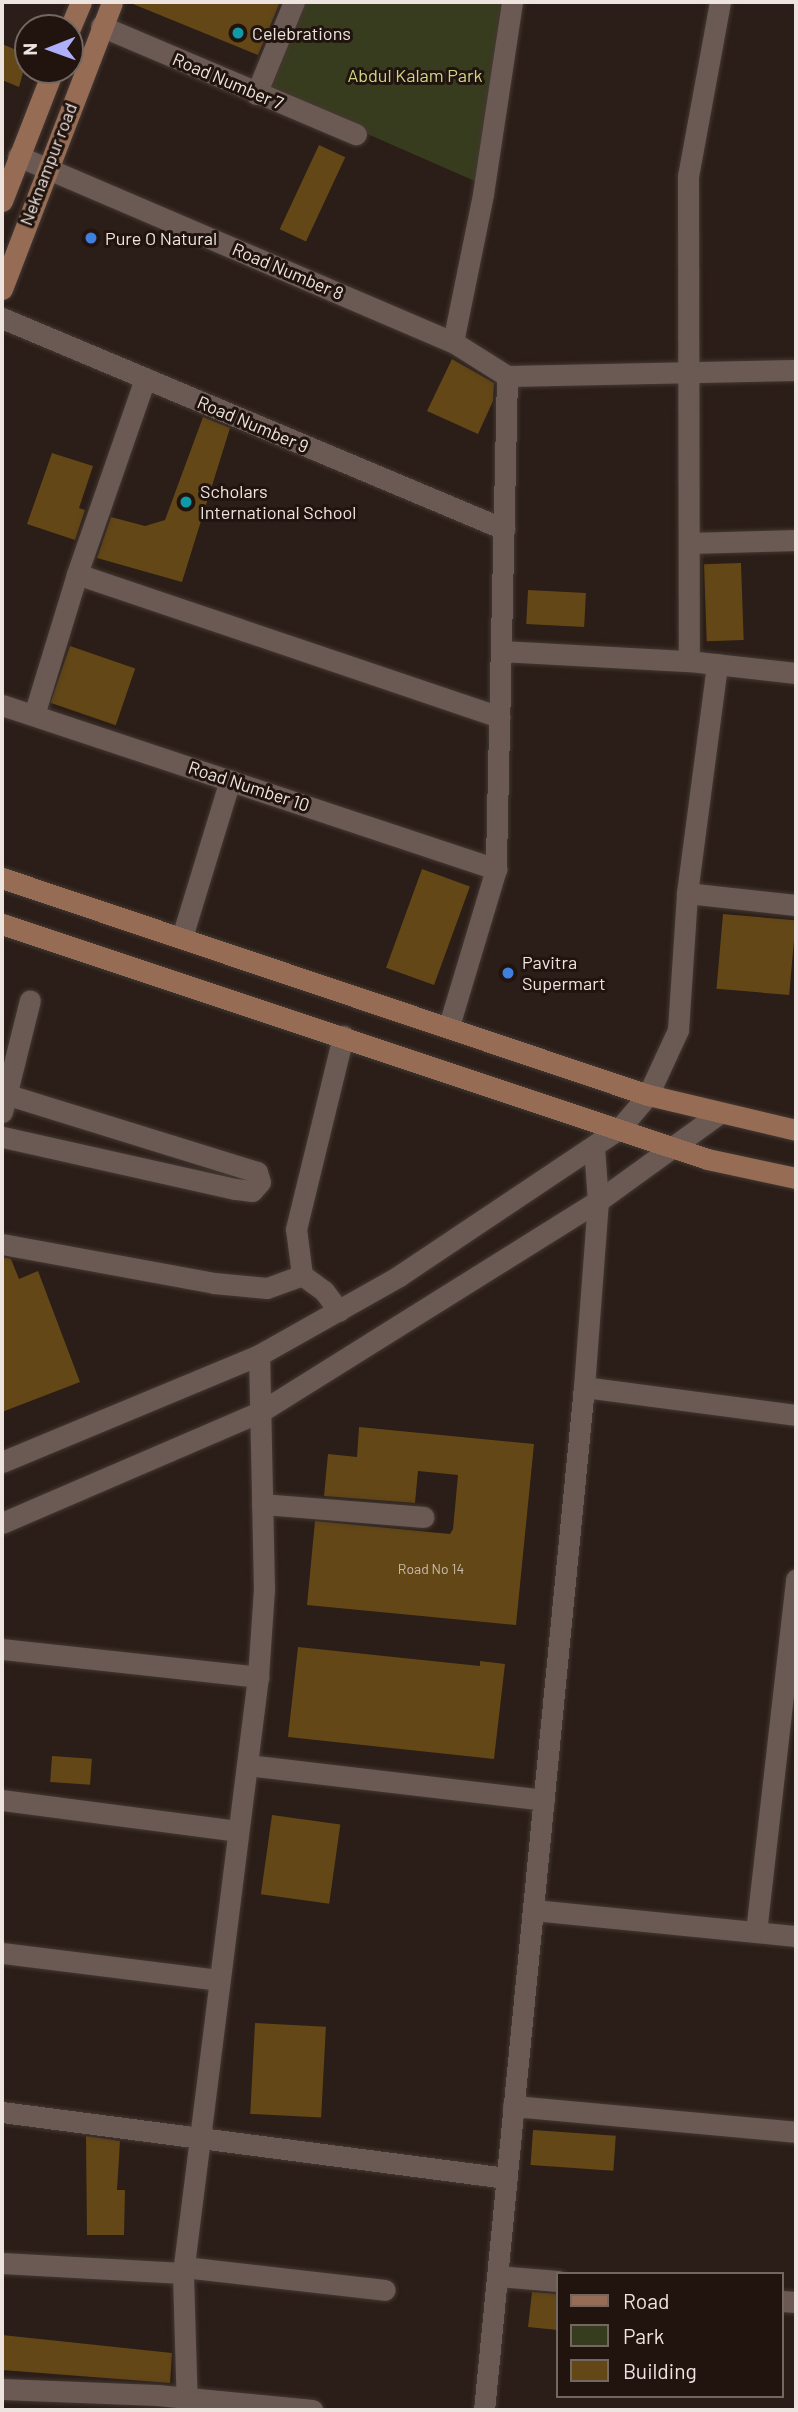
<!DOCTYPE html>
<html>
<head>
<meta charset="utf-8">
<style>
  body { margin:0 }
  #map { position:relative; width:798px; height:2412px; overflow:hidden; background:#2b1d17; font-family:Barlow,sans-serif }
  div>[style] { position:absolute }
  .green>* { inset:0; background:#383c1e }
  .building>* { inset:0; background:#634716; transform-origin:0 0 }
  .roads { filter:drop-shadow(0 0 2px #433833) drop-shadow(0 0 2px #433833) }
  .street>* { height:21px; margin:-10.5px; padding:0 10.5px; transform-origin:10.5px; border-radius:10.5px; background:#6b5a53 }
  .secondary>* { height:21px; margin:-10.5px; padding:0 10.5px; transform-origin:10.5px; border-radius:10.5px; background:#966c55 }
  .dots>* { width:19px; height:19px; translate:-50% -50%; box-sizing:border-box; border:4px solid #21140e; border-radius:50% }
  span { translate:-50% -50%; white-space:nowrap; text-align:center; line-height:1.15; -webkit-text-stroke:6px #21140e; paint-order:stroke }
  .number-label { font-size:14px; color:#cbbdad }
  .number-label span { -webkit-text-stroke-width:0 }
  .poi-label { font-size:18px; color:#eee4df }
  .left { translate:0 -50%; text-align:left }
  .park-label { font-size:18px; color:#ccd685 }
  .street-label { font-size:18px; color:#eee4df }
  .frame { position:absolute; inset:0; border:4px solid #eee4df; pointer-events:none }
  .legend { position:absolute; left:556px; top:2272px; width:228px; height:126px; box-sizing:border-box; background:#21140e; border:2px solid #736762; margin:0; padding:9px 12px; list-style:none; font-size:21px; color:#eee4df }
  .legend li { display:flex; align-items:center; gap:14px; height:35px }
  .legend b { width:35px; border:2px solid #736762 }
  .north { position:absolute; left:14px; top:14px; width:70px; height:70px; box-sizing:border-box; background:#21140e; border:2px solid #736762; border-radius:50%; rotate:269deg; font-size:19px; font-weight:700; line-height:28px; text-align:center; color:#eee4df }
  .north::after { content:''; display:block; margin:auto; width:24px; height:32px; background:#afaefa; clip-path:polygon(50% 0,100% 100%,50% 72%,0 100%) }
</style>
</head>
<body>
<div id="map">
  <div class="green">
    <div style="clip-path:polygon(304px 2px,501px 2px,477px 182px,267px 90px)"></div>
  </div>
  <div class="building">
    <div style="clip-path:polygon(128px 2px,280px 2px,258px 55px)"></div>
    <div style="clip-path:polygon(2px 44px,28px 55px,19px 87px,2px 80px)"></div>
    <div style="left:319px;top:145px;width:29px;height:93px;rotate:25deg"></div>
    <div style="clip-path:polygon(452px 359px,494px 383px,493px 401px,478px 434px,427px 411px)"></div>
    <div style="clip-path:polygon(203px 417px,230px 428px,182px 582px,97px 558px,111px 517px,145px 526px,165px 520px)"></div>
    <div style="clip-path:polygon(52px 453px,93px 466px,79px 508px,85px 510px,75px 540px,27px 524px)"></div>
    <div style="left:741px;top:563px;width:77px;height:37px;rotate:88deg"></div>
    <div style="left:528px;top:590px;width:58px;height:34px;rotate:3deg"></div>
    <div style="left:70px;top:646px;width:69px;height:60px;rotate:19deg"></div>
    <div style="left:422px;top:869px;width:51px;height:105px;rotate:20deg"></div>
    <div style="left:723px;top:914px;width:73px;height:75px;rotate:5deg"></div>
    <div style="clip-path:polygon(2px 1257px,11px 1259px,19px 1279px,38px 1271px,80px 1382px,2px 1412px)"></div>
    <div style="clip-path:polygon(359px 1427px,534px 1444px,516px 1625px,307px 1605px,315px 1521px,450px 1534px,453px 1529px,458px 1475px,418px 1471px,415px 1503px,324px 1496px,328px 1454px,357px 1457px)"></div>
    <div style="clip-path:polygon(298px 1647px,480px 1666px,480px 1661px,505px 1664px,494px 1759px,288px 1737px)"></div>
    <div style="left:52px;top:1756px;width:40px;height:26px;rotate:4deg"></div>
    <div style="left:272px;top:1815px;width:69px;height:80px;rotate:8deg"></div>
    <div style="left:255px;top:2023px;width:71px;height:91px;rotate:3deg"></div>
    <div style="left:533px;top:2130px;width:83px;height:35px;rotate:4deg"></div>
    <div style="clip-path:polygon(86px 2136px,120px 2141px,117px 2190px,125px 2190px,124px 2235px,87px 2235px)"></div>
    <div style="clip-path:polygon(532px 2292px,558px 2294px,558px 2330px,528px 2327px)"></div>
    <div style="clip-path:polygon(2px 2335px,172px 2353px,170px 2383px,2px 2370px)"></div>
  </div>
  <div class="roads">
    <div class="street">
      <div style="left:720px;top:2px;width:177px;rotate:100.4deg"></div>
      <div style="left:688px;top:176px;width:485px;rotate:89.9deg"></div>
      <div style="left:689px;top:661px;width:108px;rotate:6.4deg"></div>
      <div style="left:101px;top:26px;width:277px;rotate:23deg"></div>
      <div style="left:256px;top:94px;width:100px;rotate:-67.6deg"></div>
      <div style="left:18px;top:156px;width:473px;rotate:23.2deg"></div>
      <div style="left:453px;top:342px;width:64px;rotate:32.2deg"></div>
      <div style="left:507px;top:376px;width:493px;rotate:91.3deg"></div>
      <div style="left:496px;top:869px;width:164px;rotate:106.7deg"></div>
      <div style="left:2px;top:318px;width:545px;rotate:22.8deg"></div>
      <div style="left:453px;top:342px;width:151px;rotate:-78.5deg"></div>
      <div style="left:483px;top:194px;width:194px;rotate:-81.4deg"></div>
      <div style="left:507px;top:376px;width:289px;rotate:-1.2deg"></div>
      <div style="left:690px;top:543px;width:106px;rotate:-1.6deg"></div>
      <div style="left:77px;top:574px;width:446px;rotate:18.7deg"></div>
      <div style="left:502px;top:651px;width:187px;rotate:3.1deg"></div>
      <div style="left:2px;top:705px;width:521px;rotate:18.37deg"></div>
      <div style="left:34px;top:715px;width:147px;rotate:-73deg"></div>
      <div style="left:77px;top:574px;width:207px;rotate:-70.8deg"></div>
      <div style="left:687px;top:893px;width:110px;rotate:6.3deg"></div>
      <div style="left:182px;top:937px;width:164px;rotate:-73deg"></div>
      <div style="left:2px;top:1093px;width:267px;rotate:17.2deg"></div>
      <div style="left:257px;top:1172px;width:10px;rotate:73deg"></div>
      <div style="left:260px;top:1182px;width:12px;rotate:132deg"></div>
      <div style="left:252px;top:1191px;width:17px;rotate:-173deg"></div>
      <div style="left:235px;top:1189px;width:239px;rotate:-167.4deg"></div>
      <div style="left:2px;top:1112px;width:115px;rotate:-76deg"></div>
      <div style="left:2px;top:1244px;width:216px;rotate:10.4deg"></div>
      <div style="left:214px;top:1283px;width:53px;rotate:5.4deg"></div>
      <div style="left:267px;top:1288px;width:37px;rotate:-20deg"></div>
      <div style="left:302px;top:1275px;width:27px;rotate:36deg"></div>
      <div style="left:324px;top:1291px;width:25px;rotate:53deg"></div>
      <div style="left:302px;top:1275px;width:46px;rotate:-97.4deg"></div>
      <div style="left:296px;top:1229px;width:199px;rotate:-76.3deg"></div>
      <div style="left:584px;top:1387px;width:214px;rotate:7.5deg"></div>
      <div style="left:2px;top:1462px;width:278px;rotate:-22.6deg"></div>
      <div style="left:259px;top:1355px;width:161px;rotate:-29.4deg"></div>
      <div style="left:399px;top:1276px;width:266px;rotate:-33.8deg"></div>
      <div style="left:620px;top:1128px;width:43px;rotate:-49.7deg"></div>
      <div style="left:648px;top:1095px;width:72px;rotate:-65.2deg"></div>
      <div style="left:678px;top:1030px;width:137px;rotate:-86.2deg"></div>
      <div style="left:687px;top:893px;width:231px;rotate:-82.5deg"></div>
      <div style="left:262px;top:1504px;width:162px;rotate:4.6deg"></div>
      <div style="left:2px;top:1523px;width:281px;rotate:-23.3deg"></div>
      <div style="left:260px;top:1412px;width:398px;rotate:-32deg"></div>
      <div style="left:598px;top:1201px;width:147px;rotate:-35.9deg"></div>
      <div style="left:2px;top:1649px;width:258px;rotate:6.2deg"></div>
      <div style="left:247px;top:1765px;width:299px;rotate:6.7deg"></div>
      <div style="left:2px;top:1800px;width:236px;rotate:7.5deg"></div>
      <div style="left:534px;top:1910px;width:263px;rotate:5.7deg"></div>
      <div style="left:756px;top:1932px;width:355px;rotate:-83.5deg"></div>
      <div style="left:2px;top:1953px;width:219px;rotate:7.1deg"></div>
      <div style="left:513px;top:2106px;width:284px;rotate:5.2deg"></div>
      <div style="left:2px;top:2112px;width:508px;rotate:7.46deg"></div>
      <div style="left:2px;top:2263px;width:181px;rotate:3.2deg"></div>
      <div style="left:184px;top:2267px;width:202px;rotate:6.5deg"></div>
      <div style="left:497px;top:2276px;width:61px;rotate:4.7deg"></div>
      <div style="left:782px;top:2301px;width:14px;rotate:4deg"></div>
      <div style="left:2px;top:2389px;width:155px;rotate:2.2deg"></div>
      <div style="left:157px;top:2395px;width:156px;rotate:5.5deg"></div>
      <div style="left:187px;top:2410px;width:137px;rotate:-91.7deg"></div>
      <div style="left:183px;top:2273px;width:601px;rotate:-82.83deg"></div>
      <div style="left:258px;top:1677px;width:87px;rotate:-86.1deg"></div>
      <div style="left:264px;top:1590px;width:235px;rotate:-91.2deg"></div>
      <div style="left:484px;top:2410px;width:1028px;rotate:-84.42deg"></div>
      <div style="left:584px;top:1387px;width:187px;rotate:-85.7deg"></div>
      <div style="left:598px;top:1201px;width:53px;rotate:-94.3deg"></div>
    </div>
    <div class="secondary">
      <div style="left:70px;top:28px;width:28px;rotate:-67deg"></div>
      <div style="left:2px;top:201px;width:141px;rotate:-68.7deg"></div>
      <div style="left:2px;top:289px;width:307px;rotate:-69deg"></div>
      <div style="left:2px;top:878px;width:681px;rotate:18.57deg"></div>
      <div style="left:648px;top:1095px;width:152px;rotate:13.3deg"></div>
      <div style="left:2px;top:924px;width:743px;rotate:18.43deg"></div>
      <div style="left:707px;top:1159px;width:91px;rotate:12.1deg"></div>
    </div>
  </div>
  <div class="dots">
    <div style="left:238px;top:33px;background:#0f9aa8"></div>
    <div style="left:91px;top:238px;background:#3f7fe0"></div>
    <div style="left:186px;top:502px;background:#0f9aa8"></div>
    <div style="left:508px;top:973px;background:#3f7fe0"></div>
  </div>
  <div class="number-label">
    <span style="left:431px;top:1569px">Road No 14</span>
  </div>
  <div class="poi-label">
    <span class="left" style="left:252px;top:33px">Celebrations</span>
    <span class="left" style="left:105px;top:238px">Pure O Natural</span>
    <span class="left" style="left:200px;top:502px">Scholars<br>International School</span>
    <span class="left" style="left:522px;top:973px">Pavitra<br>Supermart</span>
  </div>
  <div class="park-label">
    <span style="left:415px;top:75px">Abdul Kalam Park</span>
  </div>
  <div class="street-label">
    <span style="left:228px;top:81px;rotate:23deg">Road Number 7</span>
    <span style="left:48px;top:164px;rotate:-69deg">Neknampur road</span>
    <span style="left:288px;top:271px;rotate:23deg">Road Number 8</span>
    <span style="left:253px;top:424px;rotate:23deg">Road Number 9</span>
    <span style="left:249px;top:786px;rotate:18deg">Road Number 10</span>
  </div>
  <div class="frame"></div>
  <ul class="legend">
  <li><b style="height:9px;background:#966c55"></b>Road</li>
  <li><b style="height:19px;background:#383c1e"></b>Park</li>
  <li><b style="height:19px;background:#634716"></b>Building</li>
  </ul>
  <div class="north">N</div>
</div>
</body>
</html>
